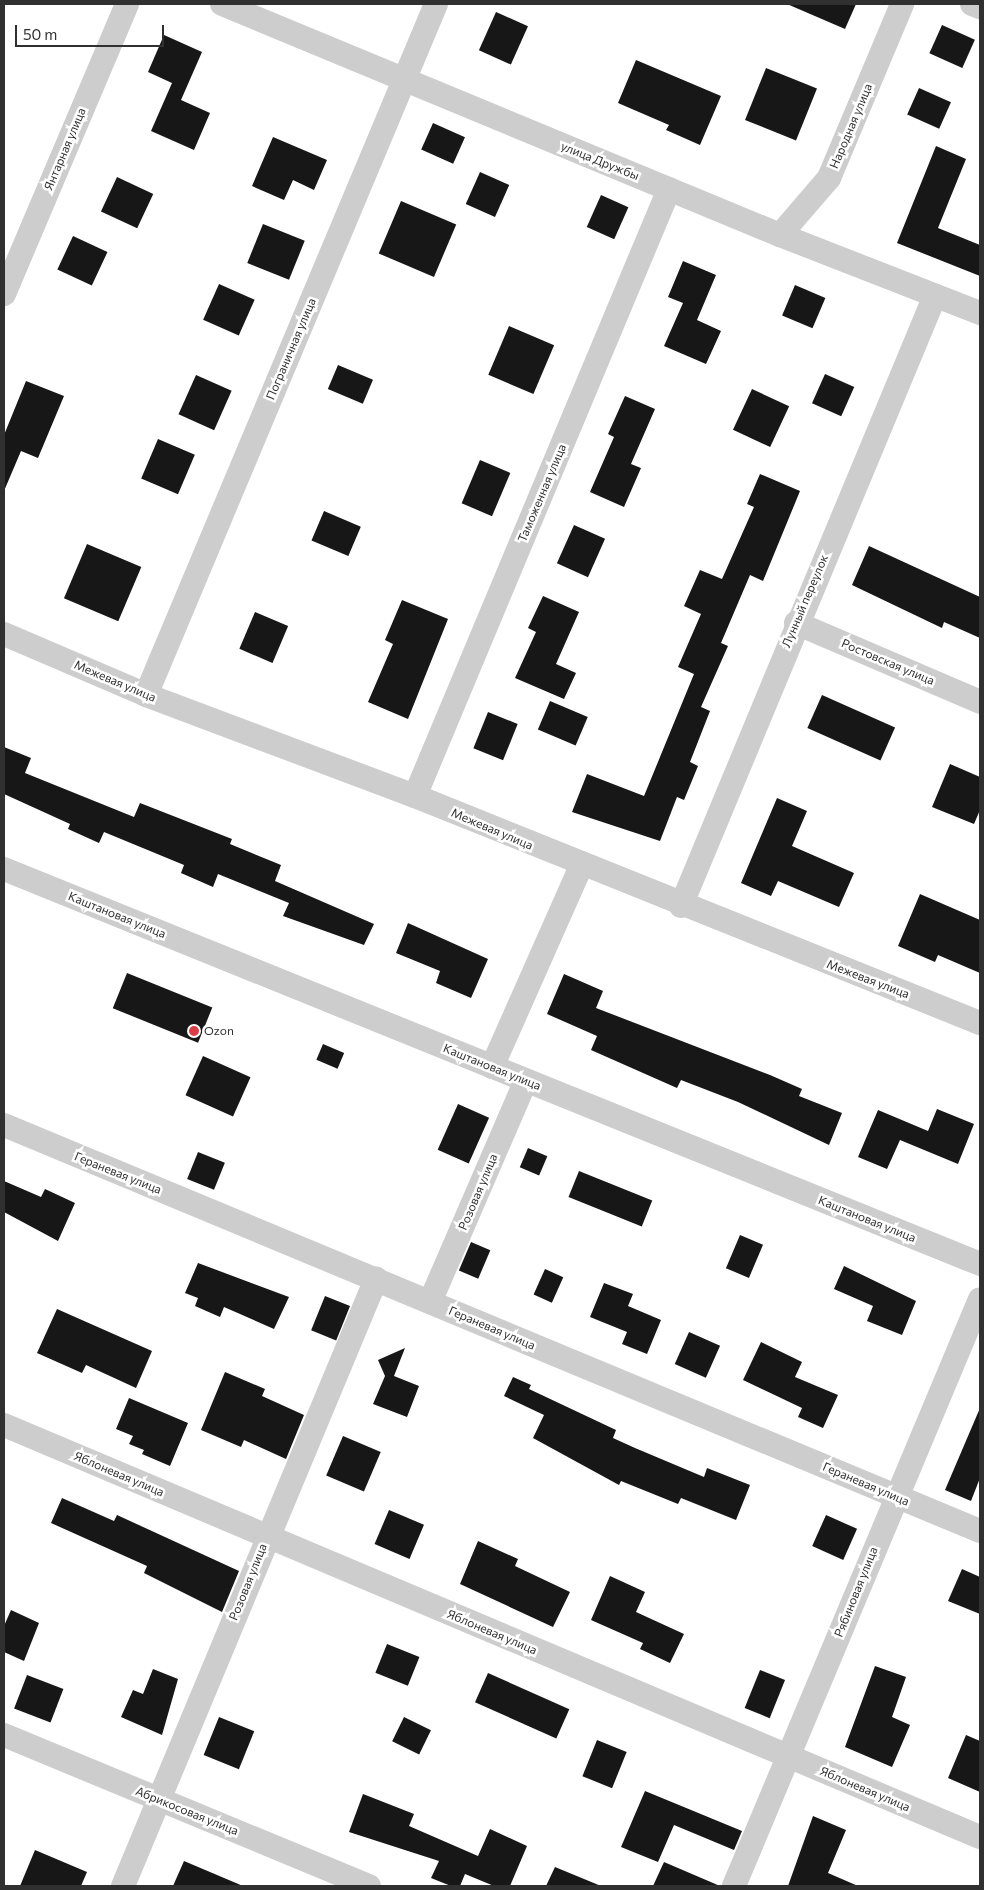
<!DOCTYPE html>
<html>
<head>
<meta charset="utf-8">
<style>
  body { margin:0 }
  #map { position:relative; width:984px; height:1890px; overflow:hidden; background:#fff; font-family:Commissioner,sans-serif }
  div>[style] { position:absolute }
  .building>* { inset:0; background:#171717; transform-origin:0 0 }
  .minor>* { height:24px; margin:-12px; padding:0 12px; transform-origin:12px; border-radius:12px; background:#cdcdcd }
  .dots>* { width:14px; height:14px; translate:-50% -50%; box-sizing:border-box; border:2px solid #fff; border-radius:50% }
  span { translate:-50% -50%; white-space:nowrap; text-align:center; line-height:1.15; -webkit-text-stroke:5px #fff; paint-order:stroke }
  .street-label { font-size:12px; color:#303030 }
  .poi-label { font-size:12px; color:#303030 }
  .left { translate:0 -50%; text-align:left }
  .frame { position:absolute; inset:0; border:5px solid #303030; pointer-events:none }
  .scale { position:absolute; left:15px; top:25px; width:149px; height:22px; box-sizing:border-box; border:2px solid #303030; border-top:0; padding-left:6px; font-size:15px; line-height:18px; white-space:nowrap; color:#303030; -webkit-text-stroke:4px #fff; paint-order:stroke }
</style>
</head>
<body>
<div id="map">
  <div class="building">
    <div style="clip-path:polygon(787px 4px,856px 4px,845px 29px)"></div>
    <div style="left:496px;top:12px;width:35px;height:42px;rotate:24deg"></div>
    <div style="left:942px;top:25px;width:36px;height:31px;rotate:24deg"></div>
    <div style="clip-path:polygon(164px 35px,202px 52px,181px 100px,210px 113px,194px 150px,151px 131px,172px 83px,148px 72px)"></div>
    <div style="clip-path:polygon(636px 60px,721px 96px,700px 145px,666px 130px,669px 125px,618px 103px)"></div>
    <div style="left:766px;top:68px;width:55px;height:56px;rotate:22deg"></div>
    <div style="left:919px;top:88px;width:35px;height:29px;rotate:24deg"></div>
    <div style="left:433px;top:123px;width:35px;height:29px;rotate:24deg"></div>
    <div style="clip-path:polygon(273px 137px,327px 160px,314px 190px,293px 180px,284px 200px,252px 186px)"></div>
    <div style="clip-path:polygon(936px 146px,966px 159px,938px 228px,980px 245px,980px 276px,897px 243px)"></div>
    <div style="left:480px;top:172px;width:32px;height:35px;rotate:24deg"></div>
    <div style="left:117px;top:177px;width:40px;height:38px;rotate:25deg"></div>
    <div style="left:601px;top:195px;width:30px;height:35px;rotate:24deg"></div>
    <div style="left:401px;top:201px;width:60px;height:57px;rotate:23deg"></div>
    <div style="left:263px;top:224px;width:45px;height:42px;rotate:22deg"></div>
    <div style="left:73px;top:236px;width:38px;height:37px;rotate:25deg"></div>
    <div style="clip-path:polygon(683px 261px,716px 275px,697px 320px,721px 331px,706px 364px,664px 346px,683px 303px,668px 297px)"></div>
    <div style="left:219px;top:284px;width:39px;height:39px;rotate:24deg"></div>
    <div style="left:795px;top:285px;width:33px;height:33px;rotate:23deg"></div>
    <div style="left:509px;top:326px;width:49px;height:53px;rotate:23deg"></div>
    <div style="left:338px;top:365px;width:38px;height:26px;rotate:23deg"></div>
    <div style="left:825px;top:374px;width:32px;height:32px;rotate:24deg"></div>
    <div style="left:196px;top:375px;width:39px;height:43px;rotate:24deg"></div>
    <div style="clip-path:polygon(26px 381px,64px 396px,38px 458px,21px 451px,4px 491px,4px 435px)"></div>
    <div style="left:752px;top:389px;width:41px;height:45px;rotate:25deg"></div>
    <div style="clip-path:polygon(625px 396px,655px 409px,631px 464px,641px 468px,624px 507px,590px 492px,614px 437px,608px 434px)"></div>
    <div style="left:158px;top:439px;width:40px;height:43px;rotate:23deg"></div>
    <div style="left:480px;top:460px;width:33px;height:47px;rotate:23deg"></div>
    <div style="clip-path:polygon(760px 474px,800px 491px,763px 581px,750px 575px,721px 643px,728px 646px,701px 707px,710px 711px,690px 762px,698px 766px,684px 800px,677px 797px,660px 841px,572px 812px,587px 774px,644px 796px,694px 674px,678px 667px,701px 614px,684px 606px,700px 570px,722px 579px,754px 507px,747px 504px)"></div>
    <div style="left:324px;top:511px;width:40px;height:32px;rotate:23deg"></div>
    <div style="left:574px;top:525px;width:34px;height:42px;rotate:24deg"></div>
    <div style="left:87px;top:544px;width:59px;height:59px;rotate:23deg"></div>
    <div style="clip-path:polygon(869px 546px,980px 597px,980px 638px,944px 622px,942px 628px,852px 585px)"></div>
    <div style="clip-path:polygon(543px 596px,579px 612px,556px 664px,576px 673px,564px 699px,515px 678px,536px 632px,528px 628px)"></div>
    <div style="clip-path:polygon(402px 600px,448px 619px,408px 719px,368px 702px,393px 644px,385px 640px)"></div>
    <div style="left:255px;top:612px;width:36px;height:40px;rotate:23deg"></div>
    <div style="left:822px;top:695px;width:80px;height:36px;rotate:24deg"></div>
    <div style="left:550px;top:701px;width:41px;height:31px;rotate:23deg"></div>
    <div style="left:488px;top:712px;width:32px;height:39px;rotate:22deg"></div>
    <div style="clip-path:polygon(4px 747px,31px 758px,25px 773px,134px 817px,140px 803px,232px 839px,230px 844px,281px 865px,275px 881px,374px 924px,364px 945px,283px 916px,289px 903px,218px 874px,213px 887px,181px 873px,184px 865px,104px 832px,99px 843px,68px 829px,70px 824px,4px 794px)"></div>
    <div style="clip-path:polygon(950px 764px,980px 777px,980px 810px,974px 824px,932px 807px)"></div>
    <div style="clip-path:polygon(777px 798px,807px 811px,792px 846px,854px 873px,839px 907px,778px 881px,771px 896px,741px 883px)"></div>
    <div style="clip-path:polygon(920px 894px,980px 920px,980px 973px,938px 955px,935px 962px,898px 946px)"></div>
    <div style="clip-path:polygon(408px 923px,488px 959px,471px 998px,436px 983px,440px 971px,396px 953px)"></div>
    <div style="left:127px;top:973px;width:92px;height:38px;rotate:22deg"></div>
    <div style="clip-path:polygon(564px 974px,603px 991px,596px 1008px,770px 1075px,802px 1089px,799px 1096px,842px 1113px,829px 1145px,738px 1102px,681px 1080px,677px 1088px,591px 1050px,597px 1036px,547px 1014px)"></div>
    <div style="left:323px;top:1044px;width:23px;height:17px;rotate:23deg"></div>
    <div style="left:203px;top:1056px;width:52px;height:43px;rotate:24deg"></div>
    <div style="left:458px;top:1104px;width:34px;height:50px;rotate:24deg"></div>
    <div style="clip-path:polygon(937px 1109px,974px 1124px,958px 1164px,900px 1140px,887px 1169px,858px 1157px,878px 1110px,928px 1131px)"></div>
    <div style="left:528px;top:1148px;width:21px;height:21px;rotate:23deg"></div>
    <div style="left:198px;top:1152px;width:29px;height:29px;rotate:22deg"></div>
    <div style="left:579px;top:1171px;width:79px;height:28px;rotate:22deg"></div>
    <div style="clip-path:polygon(4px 1181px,41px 1197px,45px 1189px,75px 1203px,58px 1241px,4px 1212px)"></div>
    <div style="left:740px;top:1235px;width:25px;height:36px;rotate:23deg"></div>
    <div style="left:471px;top:1242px;width:21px;height:31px;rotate:23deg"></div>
    <div style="clip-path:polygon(198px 1263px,289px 1297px,274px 1329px,224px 1307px,220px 1317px,195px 1306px,198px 1298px,185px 1293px)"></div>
    <div style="clip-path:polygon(844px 1266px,916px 1301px,902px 1335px,867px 1321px,873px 1306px,834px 1289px)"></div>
    <div style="left:545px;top:1269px;width:20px;height:28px;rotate:24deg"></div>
    <div style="clip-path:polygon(604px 1283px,633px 1294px,628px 1306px,661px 1320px,647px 1354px,622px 1344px,627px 1332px,590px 1317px)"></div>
    <div style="left:325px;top:1296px;width:27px;height:37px;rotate:22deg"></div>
    <div style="clip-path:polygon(57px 1309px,152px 1351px,136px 1388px,86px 1365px,82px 1373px,37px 1353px)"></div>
    <div style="left:689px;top:1332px;width:34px;height:35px;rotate:24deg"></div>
    <div style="clip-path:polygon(761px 1342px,802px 1362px,795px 1377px,838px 1395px,823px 1428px,798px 1417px,802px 1408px,743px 1380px)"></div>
    <div style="clip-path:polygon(405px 1348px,394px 1376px,419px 1386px,407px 1417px,373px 1404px,385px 1376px,378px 1360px)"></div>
    <div style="clip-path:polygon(225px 1372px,265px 1389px,262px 1396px,304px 1415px,286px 1459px,244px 1440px,241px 1447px,201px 1430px)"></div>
    <div style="clip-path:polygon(513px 1377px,531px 1385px,529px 1389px,616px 1430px,613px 1438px,635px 1448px,704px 1477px,707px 1468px,750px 1485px,736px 1520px,681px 1498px,678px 1504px,621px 1481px,619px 1485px,533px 1438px,544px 1415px,504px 1396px)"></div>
    <div style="clip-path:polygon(129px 1398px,188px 1423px,170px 1466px,142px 1454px,144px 1450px,129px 1444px,133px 1436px,116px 1429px)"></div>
    <div style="clip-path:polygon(980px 1408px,980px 1478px,971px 1501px,945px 1490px)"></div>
    <div style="left:343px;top:1436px;width:41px;height:43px;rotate:23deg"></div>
    <div style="clip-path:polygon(62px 1498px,114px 1521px,117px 1515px,239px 1571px,222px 1612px,144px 1573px,147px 1566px,51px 1523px)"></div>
    <div style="left:389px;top:1510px;width:38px;height:37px;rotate:23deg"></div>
    <div style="left:826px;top:1515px;width:34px;height:34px;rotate:24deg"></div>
    <div style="clip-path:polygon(478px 1541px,518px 1559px,515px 1566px,570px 1592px,553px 1627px,460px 1584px)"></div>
    <div style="clip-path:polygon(962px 1569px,980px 1577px,980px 1614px,948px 1601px)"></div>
    <div style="clip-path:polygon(610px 1576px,645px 1592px,636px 1612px,684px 1634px,670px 1663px,640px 1649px,643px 1643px,591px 1620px)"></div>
    <div style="clip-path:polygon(11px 1610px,39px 1623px,24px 1661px,4px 1652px,4px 1626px)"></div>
    <div style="left:387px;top:1644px;width:35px;height:31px;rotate:22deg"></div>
    <div style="clip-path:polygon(875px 1666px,906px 1677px,892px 1717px,910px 1725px,892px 1767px,845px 1747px)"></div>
    <div style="clip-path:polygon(153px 1669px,178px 1679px,162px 1735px,121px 1717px,133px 1690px,143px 1694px)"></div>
    <div style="left:760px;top:1670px;width:27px;height:41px;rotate:22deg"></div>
    <div style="left:488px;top:1673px;width:89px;height:32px;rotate:24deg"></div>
    <div style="left:27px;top:1675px;width:39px;height:36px;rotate:21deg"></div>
    <div style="left:219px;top:1717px;width:38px;height:41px;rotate:22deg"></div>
    <div style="left:404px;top:1717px;width:30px;height:27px;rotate:26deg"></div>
    <div style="clip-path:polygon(966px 1735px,980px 1741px,980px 1792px,948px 1778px)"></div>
    <div style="left:597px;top:1740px;width:32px;height:39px;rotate:22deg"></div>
    <div style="clip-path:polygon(645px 1791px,742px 1831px,734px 1850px,674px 1825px,658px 1862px,621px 1847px)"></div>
    <div style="clip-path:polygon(363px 1794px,414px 1814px,409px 1826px,478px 1856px,490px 1829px,527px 1846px,510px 1886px,494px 1886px,465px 1874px,460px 1886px,451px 1886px,431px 1878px,439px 1861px,349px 1832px)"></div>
    <div style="clip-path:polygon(813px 1816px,846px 1830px,828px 1873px,858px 1886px,788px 1886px)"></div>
    <div style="clip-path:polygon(35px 1850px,87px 1872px,81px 1886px,20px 1886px)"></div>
    <div style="clip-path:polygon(184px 1861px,243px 1886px,173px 1886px)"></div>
    <div style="clip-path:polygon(664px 1862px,720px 1886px,653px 1886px)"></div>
    <div style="clip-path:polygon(555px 1867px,601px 1886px,546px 1886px)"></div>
  </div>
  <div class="minor">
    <div style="left:222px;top:4px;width:604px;rotate:22.49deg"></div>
    <div style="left:780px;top:235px;width:215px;rotate:21.3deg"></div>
    <div style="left:972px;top:4px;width:9px;rotate:21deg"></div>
    <div style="left:780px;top:235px;width:75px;rotate:-49.3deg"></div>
    <div style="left:829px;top:178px;width:189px;rotate:-67.2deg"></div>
    <div style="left:4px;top:294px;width:315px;rotate:-67deg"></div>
    <div style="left:796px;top:623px;width:200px;rotate:23.2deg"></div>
    <div style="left:4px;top:634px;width:155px;rotate:23.2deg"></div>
    <div style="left:146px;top:695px;width:287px;rotate:20.6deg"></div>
    <div style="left:415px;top:796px;width:609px;rotate:21.89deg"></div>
    <div style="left:146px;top:695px;width:749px;rotate:-67.23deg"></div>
    <div style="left:415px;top:796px;width:658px;rotate:-67.29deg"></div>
    <div style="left:4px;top:869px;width:1053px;rotate:22.03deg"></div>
    <div style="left:681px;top:906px;width:659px;rotate:-67.41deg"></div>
    <div style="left:492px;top:1067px;width:220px;rotate:-66.1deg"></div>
    <div style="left:4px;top:1125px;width:1057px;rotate:22.59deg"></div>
    <div style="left:430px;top:1302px;width:240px;rotate:-66.6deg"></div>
    <div style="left:4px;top:1425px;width:1059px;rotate:22.89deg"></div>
    <div style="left:4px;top:1735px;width:395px;rotate:22.5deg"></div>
    <div style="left:123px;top:1886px;width:658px;rotate:-67.37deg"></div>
    <div style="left:734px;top:1886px;width:636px;rotate:-67.26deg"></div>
  </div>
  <div class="dots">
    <div style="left:194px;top:1031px;background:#da3f48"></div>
  </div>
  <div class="street-label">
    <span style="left:851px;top:126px;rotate:-67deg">Народная улица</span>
    <span style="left:65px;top:149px;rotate:-67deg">Янтарная улица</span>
    <span style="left:600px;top:161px;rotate:22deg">улица Дружбы</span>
    <span style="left:291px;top:349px;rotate:-67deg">Пограничная улица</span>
    <span style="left:542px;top:493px;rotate:-67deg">Таможенная улица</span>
    <span style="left:805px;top:601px;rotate:-67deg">Лунный переулок</span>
    <span style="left:888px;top:662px;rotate:23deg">Ростовская улица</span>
    <span style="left:115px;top:681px;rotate:23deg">Межевая улица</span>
    <span style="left:492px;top:829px;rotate:23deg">Межевая улица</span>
    <span style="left:117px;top:915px;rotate:22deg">Каштановая улица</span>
    <span style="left:868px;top:979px;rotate:21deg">Межевая улица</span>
    <span style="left:492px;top:1067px;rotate:22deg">Каштановая улица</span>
    <span style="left:118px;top:1173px;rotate:22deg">Гераневая улица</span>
    <span style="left:478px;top:1192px;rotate:-67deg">Розовая улица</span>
    <span style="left:867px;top:1219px;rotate:22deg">Каштановая улица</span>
    <span style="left:492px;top:1328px;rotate:23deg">Гераневая улица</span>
    <span style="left:119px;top:1474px;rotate:23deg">Яблоневая улица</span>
    <span style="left:866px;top:1484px;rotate:23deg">Гераневая улица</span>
    <span style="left:248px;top:1582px;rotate:-68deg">Розовая улица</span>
    <span style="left:856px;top:1592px;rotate:-68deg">Рябиновая улица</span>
    <span style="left:492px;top:1632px;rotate:23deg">Яблоневая улица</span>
    <span style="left:865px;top:1789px;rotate:23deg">Яблоневая улица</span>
    <span style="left:187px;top:1811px;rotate:22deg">Абрикосовая улица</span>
  </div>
  <div class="poi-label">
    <span class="left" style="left:204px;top:1031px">Ozon</span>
  </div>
  <div class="frame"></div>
  <div class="scale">50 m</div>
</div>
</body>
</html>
